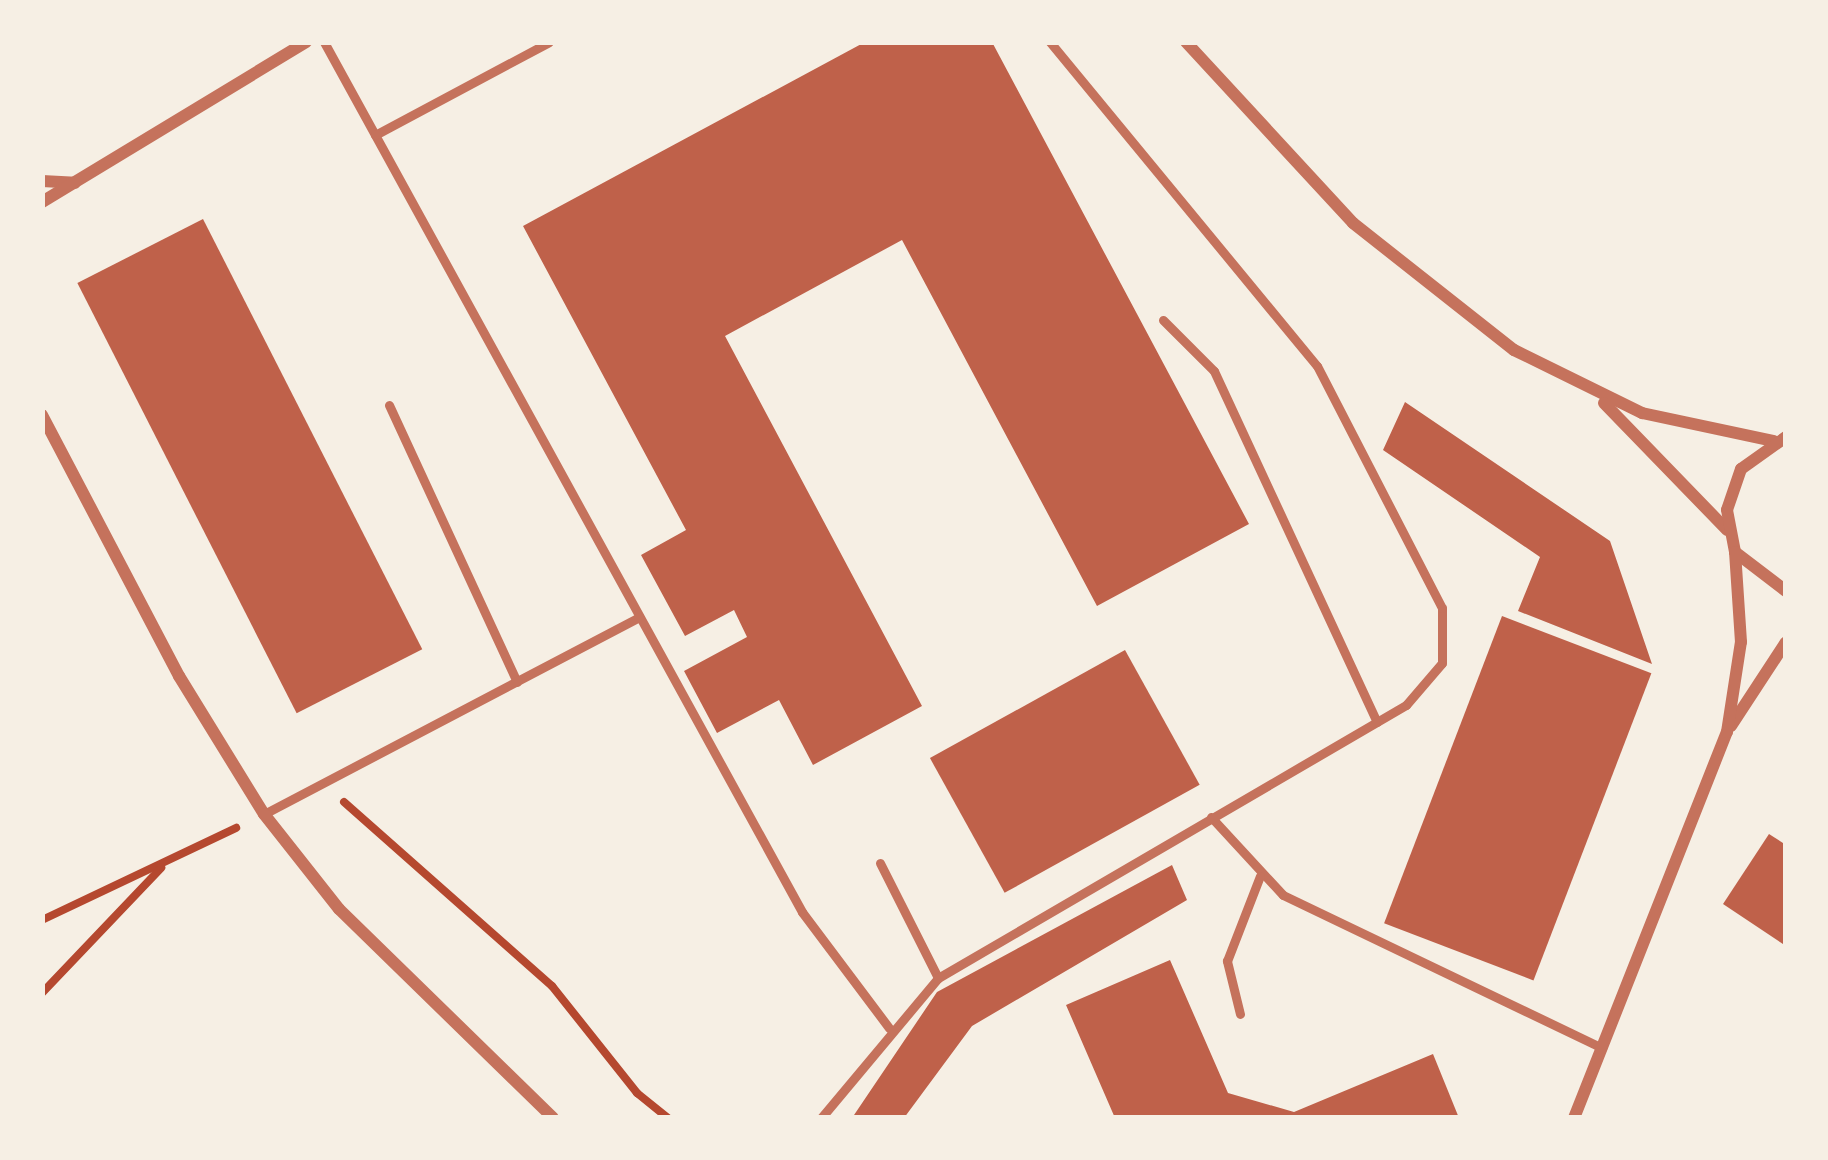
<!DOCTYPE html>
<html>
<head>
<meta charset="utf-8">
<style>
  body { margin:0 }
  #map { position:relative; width:1828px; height:1160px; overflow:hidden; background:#f6efe4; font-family:"Source Sans 3",sans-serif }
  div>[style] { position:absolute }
  .building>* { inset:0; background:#bf614a; transform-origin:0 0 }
  .path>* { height:8px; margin:-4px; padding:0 4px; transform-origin:4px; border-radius:4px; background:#b5482f }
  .service>* { height:9px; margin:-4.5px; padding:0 4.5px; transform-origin:4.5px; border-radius:4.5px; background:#c5725c }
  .minor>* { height:12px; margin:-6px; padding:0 6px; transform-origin:6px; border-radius:6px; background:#c5725c }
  span { translate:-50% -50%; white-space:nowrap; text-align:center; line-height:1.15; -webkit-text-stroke:10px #f6efe4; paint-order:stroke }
  .frame { position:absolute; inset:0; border:45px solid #f6efe4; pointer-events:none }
</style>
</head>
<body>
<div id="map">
  <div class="building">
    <div style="clip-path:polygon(865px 42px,992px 42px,1249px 524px,1097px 606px,902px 240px,725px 336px,922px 706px,813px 765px,779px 700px,717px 733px,684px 671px,747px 637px,734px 610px,685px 636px,641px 555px,686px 530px,523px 226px)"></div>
    <div style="left:203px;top:219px;width:483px;height:141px;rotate:63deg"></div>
    <div style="clip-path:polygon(1405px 402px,1610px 541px,1652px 664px,1518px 611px,1540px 557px,1383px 450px)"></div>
    <div style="left:1502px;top:616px;width:160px;height:329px;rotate:21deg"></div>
    <div style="left:1125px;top:650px;width:154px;height:223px;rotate:61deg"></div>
    <div style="clip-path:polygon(1769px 834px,1786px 845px,1786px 946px,1723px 904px)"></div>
    <div style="clip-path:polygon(1172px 865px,1187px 900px,972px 1026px,904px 1118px,852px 1118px,937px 992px)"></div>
    <div style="clip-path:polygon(1170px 960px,1228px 1093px,1294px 1112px,1433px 1054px,1459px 1118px,1115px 1118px,1066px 1005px)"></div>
  </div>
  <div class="path">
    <div style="left:344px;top:802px;width:278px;rotate:41.5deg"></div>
    <div style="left:552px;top:986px;width:137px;rotate:51.5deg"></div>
    <div style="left:637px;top:1093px;width:40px;rotate:39deg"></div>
    <div style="left:42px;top:920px;width:215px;rotate:-25.4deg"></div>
    <div style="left:42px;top:993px;width:173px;rotate:-46.4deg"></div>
  </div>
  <div class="service">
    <div style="left:324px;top:42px;width:993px;rotate:61.21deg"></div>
    <div style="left:802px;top:912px;width:145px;rotate:53.1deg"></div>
    <div style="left:375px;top:135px;width:197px;rotate:-28.1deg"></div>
    <div style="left:1163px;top:320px;width:72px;rotate:45deg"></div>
    <div style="left:1214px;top:371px;width:387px;rotate:65.1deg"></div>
    <div style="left:389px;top:405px;width:305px;rotate:65.2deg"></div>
    <div style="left:264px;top:814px;width:424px;rotate:-27.7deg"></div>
    <div style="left:1211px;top:817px;width:106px;rotate:47.3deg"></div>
    <div style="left:1283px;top:895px;width:354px;rotate:25.6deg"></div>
    <div style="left:880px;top:863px;width:129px;rotate:63.2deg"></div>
    <div style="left:1240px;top:1014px;width:55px;rotate:-103.8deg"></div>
    <div style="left:1227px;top:961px;width:91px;rotate:-68.8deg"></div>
    <div style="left:821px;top:1118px;width:182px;rotate:-50.1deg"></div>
    <div style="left:938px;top:978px;width:542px;rotate:-30.26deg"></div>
    <div style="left:1406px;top:705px;width:55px;rotate:-49.4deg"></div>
    <div style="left:1442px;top:663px;width:55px;rotate:-90deg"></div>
    <div style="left:1442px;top:608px;width:272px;rotate:-117.3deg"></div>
    <div style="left:1317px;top:366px;width:420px;rotate:-129.5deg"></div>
  </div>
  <div class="minor">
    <div style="left:1186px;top:42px;width:246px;rotate:47.3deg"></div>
    <div style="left:1353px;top:223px;width:205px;rotate:38.3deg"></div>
    <div style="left:1514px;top:350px;width:143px;rotate:26.2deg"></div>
    <div style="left:1642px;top:413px;width:135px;rotate:12deg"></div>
    <div style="left:42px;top:181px;width:33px;rotate:3deg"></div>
    <div style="left:42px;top:202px;width:309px;rotate:-31.2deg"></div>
    <div style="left:1604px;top:403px;width:177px;rotate:45.9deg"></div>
    <div style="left:42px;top:415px;width:295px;rotate:62.3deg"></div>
    <div style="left:179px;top:676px;width:162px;rotate:58.4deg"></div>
    <div style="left:264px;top:814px;width:121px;rotate:51.7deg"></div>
    <div style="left:339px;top:909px;width:299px;rotate:44.3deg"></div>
    <div style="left:1786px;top:437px;width:55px;rotate:144.6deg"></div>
    <div style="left:1741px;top:469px;width:43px;rotate:108.9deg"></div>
    <div style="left:1727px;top:510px;width:43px;rotate:79.2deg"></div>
    <div style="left:1735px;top:552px;width:64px;rotate:37.4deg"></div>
    <div style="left:1731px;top:726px;width:100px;rotate:-56.8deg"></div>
    <div style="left:1574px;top:1118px;width:415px;rotate:-68.4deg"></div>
    <div style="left:1727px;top:732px;width:91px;rotate:-81.2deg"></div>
    <div style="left:1741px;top:642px;width:90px;rotate:-93.8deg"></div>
  </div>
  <div class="frame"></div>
</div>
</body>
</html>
